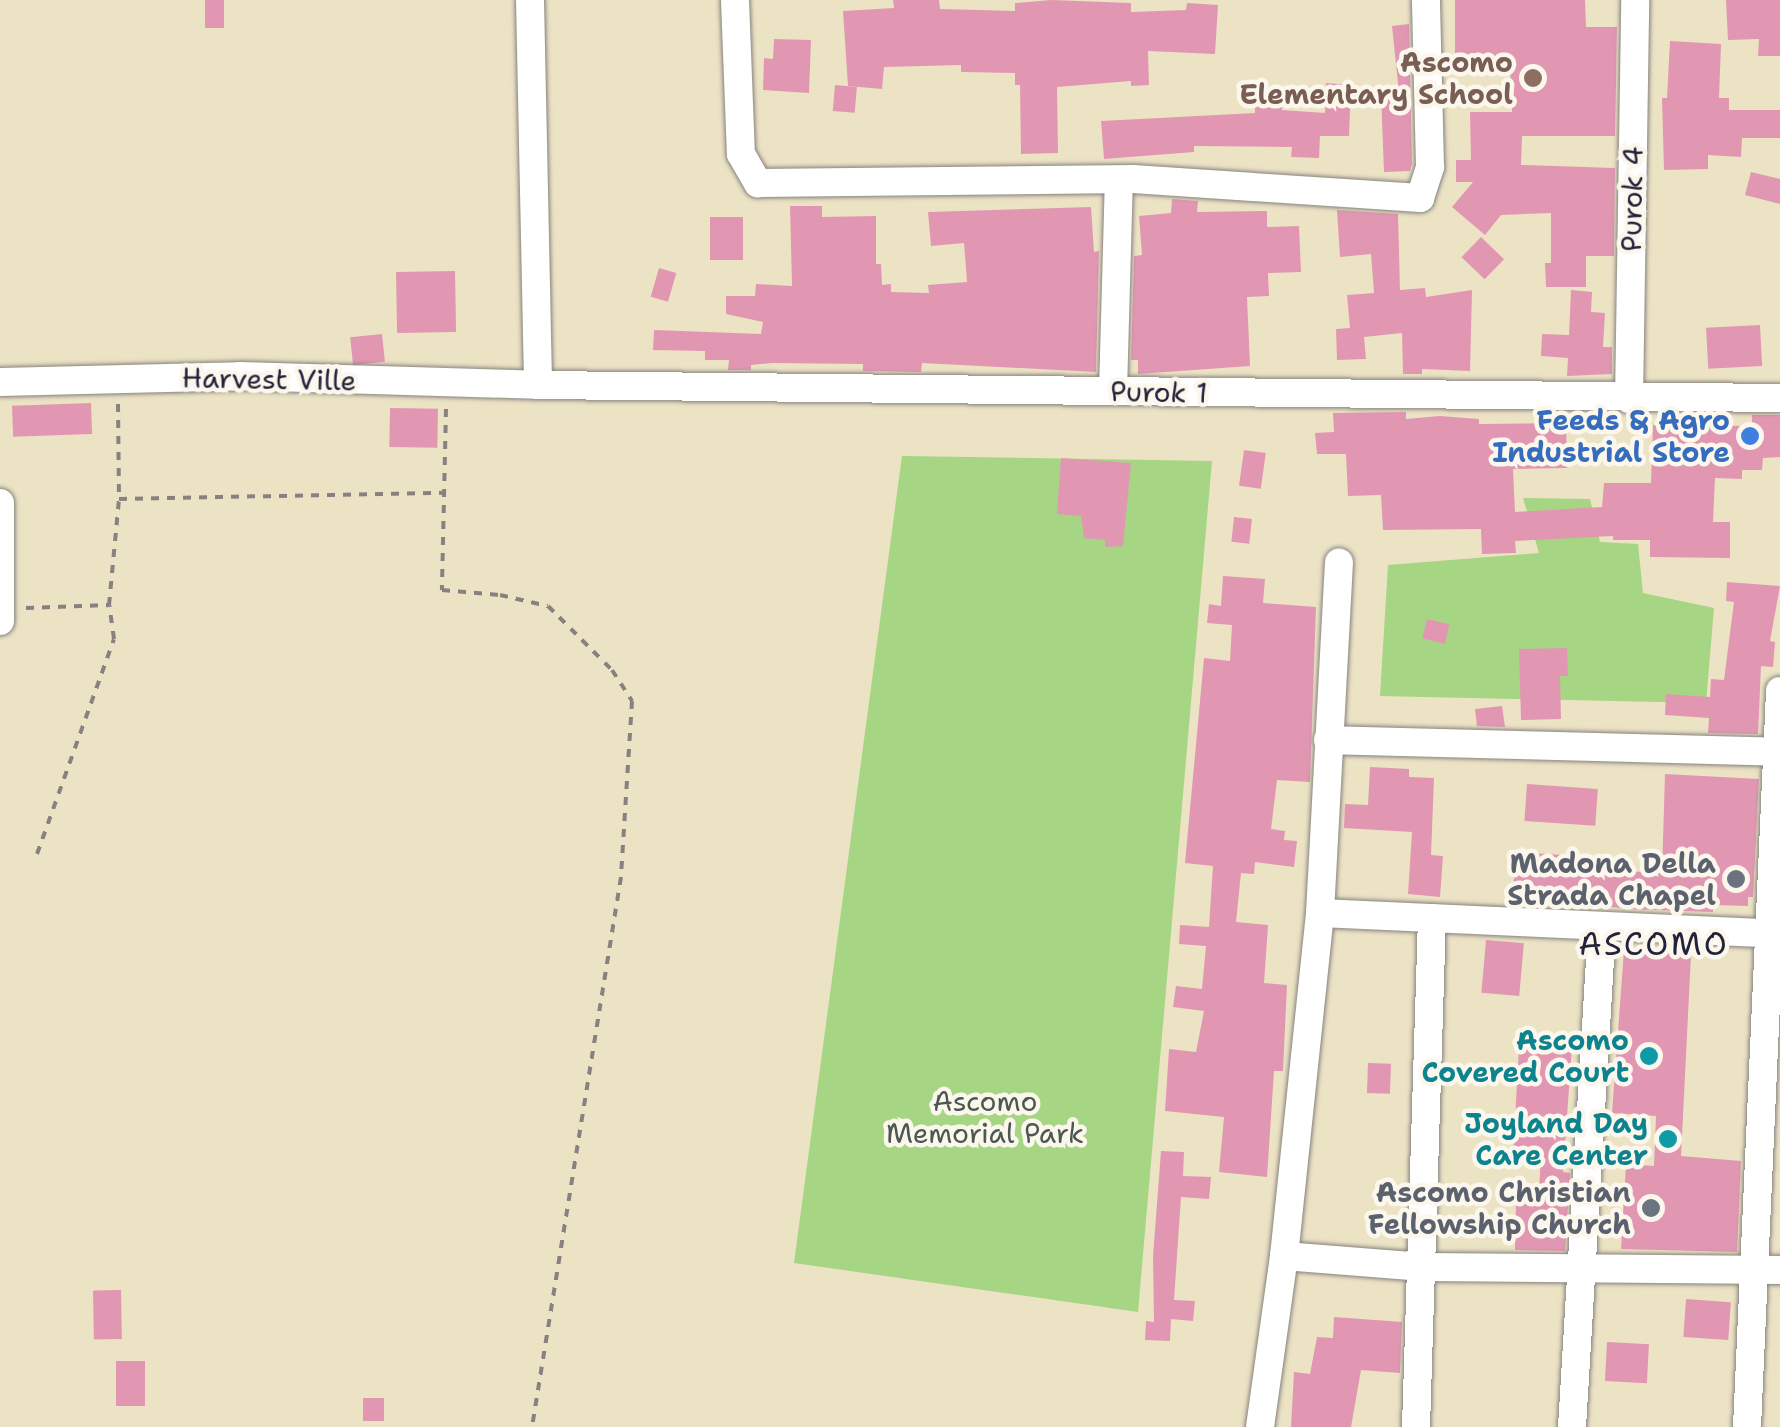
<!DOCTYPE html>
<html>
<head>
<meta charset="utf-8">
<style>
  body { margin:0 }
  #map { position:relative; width:1780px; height:1427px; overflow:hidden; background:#ece3c4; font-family:"Shantell Sans",sans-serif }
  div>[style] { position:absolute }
  .green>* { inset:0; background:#a6d583 }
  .building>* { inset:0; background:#e197b2; transform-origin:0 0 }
  .path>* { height:4px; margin-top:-2px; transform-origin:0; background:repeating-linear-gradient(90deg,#878280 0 8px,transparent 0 16px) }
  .roads { filter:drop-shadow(0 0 2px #878280) drop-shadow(0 0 2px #878280) }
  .minor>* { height:28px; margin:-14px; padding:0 14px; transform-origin:14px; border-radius:14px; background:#fff }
  .dots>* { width:28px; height:28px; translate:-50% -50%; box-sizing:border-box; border:5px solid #fbf7ec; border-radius:50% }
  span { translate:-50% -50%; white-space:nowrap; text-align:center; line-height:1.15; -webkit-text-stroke:9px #fbf7ec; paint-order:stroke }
  .education-label { font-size:28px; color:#785e54; font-weight:700 }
  .right { translate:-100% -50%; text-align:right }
  .street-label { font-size:28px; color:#22223b }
  .shop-label { font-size:28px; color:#366cbe; font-weight:700 }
  .worship-label { font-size:28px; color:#5b616d; font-weight:700 }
  .culture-label { font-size:28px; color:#0d838f; font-weight:700 }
  .park-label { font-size:28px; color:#4a5851 }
  .quarter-label { font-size:32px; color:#22223b; letter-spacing:2.5px }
</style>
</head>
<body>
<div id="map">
  <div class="green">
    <div style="clip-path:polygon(902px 456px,1212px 461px,1138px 1312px,794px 1263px)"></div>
    <div style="clip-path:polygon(1523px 498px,1590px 499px,1600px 542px,1638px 544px,1643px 593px,1714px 608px,1706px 703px,1380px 696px,1388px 565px,1539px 553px)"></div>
  </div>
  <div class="building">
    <div style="left:205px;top:0;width:19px;height:28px"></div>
    <div style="clip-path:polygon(893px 0,939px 0,940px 9px,1015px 11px,1015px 3px,1051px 0,1131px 3px,1131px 12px,1186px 10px,1187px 3px,1218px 5px,1215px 54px,1148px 51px,1149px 85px,1131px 86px,1131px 81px,1057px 87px,1058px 153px,1021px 154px,1020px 85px,1015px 85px,1015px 73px,961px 72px,961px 65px,884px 67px,882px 89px,848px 86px,843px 11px,894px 8px)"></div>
    <div style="clip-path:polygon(1455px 0,1585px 0,1586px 27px,1617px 27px,1615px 136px,1522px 136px,1521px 165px,1615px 168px,1614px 256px,1586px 256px,1586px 287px,1546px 287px,1545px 263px,1551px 263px,1551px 213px,1501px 215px,1485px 235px,1452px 207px,1473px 182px,1456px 182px,1456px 160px,1471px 160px,1470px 112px,1512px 112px,1510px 64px,1455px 64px)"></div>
    <div style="clip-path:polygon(1726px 0,1780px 0,1780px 56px,1758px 56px,1759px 39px,1728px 40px)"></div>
    <div style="clip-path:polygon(1409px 24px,1412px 164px,1410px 171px,1384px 172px,1381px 94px,1399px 93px,1392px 26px)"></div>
    <div style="clip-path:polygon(774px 39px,811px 40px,809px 93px,763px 90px,764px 58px,773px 59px)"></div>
    <div style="clip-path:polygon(1670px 41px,1721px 44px,1719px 98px,1729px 98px,1729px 110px,1780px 110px,1780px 138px,1742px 138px,1741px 157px,1708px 155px,1708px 169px,1664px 170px,1662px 98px,1667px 98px)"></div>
    <div style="clip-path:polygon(1326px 83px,1351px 85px,1349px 136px,1320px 136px,1319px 158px,1291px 157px,1292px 147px,1194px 146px,1194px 152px,1104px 159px,1101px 121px,1255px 113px,1255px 101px,1282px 100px,1282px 110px,1325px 113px)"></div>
    <div style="left:835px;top:85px;width:22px;height:26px;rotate:5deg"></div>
    <div style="clip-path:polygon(1751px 172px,1780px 179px,1780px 204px,1745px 195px)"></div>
    <div style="clip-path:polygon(1172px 199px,1198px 201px,1197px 212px,1267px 211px,1267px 227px,1299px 226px,1301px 272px,1268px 273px,1269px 296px,1247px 297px,1250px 366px,1138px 374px,1138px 360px,1131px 360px,1134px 256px,1142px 255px,1139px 216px,1171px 213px)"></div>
    <div style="clip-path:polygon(790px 206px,822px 206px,822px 217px,876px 216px,876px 264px,881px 264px,882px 285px,891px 284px,891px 292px,929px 293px,928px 285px,967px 282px,964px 243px,931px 246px,928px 212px,1091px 207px,1094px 252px,1099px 251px,1096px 372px,922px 363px,921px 372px,863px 371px,863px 364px,772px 363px,751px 365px,751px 370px,728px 370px,729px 360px,705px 360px,705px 351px,653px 350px,654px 330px,761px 334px,763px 322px,726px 314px,726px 296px,755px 296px,756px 284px,792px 286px)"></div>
    <div style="clip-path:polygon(1337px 210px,1398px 214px,1400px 290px,1425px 288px,1426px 297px,1472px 290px,1470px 371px,1422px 369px,1422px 374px,1403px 374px,1402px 333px,1364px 337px,1366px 359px,1337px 360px,1336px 329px,1350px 328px,1347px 295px,1374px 293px,1371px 254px,1340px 257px)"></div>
    <div style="left:710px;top:217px;width:33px;height:43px"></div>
    <div style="left:1481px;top:237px;width:32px;height:28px;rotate:44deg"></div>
    <div style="left:659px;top:268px;width:18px;height:30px;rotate:16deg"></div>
    <div style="left:455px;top:271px;width:61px;height:59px;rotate:89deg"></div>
    <div style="clip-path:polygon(1571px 290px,1592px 292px,1591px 312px,1605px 313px,1603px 347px,1612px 347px,1612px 374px,1567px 376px,1568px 358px,1541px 356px,1542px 334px,1569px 335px)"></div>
    <div style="left:1760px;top:325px;width:41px;height:54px;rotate:87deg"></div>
    <div style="left:382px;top:334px;width:28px;height:32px;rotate:84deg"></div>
    <div style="left:91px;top:403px;width:31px;height:79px;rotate:88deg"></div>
    <div style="left:390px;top:408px;width:48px;height:39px;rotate:1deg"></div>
    <div style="clip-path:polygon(1406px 412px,1406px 419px,1440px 416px,1479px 419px,1479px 424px,1566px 423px,1567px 468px,1513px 469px,1515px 512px,1602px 507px,1604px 483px,1651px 483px,1653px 425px,1752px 426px,1752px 415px,1780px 415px,1780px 457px,1763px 458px,1762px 470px,1742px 470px,1742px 479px,1715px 478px,1713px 522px,1730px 522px,1730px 558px,1650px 557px,1650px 540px,1613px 540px,1613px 536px,1515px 541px,1516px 553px,1482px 554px,1481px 529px,1383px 530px,1381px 495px,1348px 496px,1346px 454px,1317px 454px,1315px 433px,1334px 432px,1333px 413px)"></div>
    <div style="left:1244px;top:450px;width:22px;height:36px;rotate:8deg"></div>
    <div style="clip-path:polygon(1061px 458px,1131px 463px,1123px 546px,1105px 547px,1105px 540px,1084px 538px,1081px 516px,1057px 514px)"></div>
    <div style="left:1234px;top:517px;width:18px;height:25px;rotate:6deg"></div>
    <div style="clip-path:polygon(1223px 576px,1265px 579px,1263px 603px,1316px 607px,1310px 782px,1277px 780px,1271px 829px,1285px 831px,1284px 840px,1297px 841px,1294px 867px,1255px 862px,1254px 874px,1241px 873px,1236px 922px,1268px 925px,1264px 983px,1287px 985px,1283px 1071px,1274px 1071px,1267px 1177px,1219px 1172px,1224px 1117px,1165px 1111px,1169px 1049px,1196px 1052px,1204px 1011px,1173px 1007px,1176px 986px,1202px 989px,1206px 946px,1179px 944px,1180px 925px,1209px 927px,1213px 866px,1185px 863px,1204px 658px,1230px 661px,1232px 625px,1207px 623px,1209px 604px,1221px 606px)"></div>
    <div style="clip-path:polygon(1727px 582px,1780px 586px,1770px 641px,1775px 642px,1773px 667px,1761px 666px,1758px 734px,1708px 733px,1709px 718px,1665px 715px,1666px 694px,1710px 697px,1711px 679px,1724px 680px,1734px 602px,1726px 601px)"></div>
    <div style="left:1427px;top:619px;width:23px;height:20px;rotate:13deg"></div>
    <div style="clip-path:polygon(1567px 648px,1568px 676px,1560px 676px,1561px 719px,1521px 720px,1519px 649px)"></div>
    <div style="clip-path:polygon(1502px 706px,1505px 727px,1477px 726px,1475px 709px)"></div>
    <div style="clip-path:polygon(1370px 767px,1409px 769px,1409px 777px,1434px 778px,1431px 855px,1443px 856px,1440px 897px,1408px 894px,1412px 832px,1344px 828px,1345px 804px,1368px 805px)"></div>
    <div style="clip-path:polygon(1665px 774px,1759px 779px,1753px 897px,1748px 897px,1748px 906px,1713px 905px,1713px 912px,1629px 909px,1554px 900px,1554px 905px,1511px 904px,1517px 852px,1608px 858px,1608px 870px,1662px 873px)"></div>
    <div style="left:1527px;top:784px;width:71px;height:37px;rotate:4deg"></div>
    <div style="left:1486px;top:940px;width:38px;height:53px;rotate:5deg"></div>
    <div style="clip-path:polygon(1624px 950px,1691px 955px,1681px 1156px,1741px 1161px,1737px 1252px,1621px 1249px,1626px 1164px,1654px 1166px,1656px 1116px,1612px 1113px)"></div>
    <div style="clip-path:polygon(1519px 1047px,1572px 1047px,1563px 1172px,1570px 1173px,1565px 1251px,1515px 1250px,1516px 1202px,1538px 1203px,1541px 1158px,1513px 1156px)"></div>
    <div style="left:1368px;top:1063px;width:23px;height:30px;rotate:2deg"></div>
    <div style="clip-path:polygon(1161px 1151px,1184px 1152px,1183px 1176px,1211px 1177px,1209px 1199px,1181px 1197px,1174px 1300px,1195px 1301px,1193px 1321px,1171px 1319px,1170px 1341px,1145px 1340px,1146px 1321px,1154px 1322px,1153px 1256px)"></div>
    <div style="left:121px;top:1290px;width:49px;height:28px;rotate:89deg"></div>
    <div style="left:1686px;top:1299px;width:45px;height:38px;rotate:4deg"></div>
    <div style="clip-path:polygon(1334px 1317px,1402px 1322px,1400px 1373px,1361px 1370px,1351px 1427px,1291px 1427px,1294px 1372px,1310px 1374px,1317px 1337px,1333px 1338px)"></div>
    <div style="left:1607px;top:1342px;width:42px;height:39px;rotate:3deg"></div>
    <div style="left:116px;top:1361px;width:29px;height:45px"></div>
    <div style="left:363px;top:1398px;width:21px;height:23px"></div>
  </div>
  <div class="path">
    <div style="left:118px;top:404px;width:95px;rotate:89.4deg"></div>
    <div style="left:446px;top:409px;width:181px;rotate:91.3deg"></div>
    <div style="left:442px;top:590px;width:58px;rotate:4.9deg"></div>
    <div style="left:500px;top:595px;width:49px;rotate:12.9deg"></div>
    <div style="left:548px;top:606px;width:91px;rotate:45deg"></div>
    <div style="left:612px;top:670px;width:37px;rotate:57deg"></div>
    <div style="left:632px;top:701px;width:176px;rotate:93.6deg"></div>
    <div style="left:621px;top:877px;width:557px;rotate:99.19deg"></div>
    <div style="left:26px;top:608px;width:83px;rotate:-2.1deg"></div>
    <div style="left:109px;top:605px;width:106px;rotate:-84.6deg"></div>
    <div style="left:119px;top:499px;width:326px;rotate:-1.1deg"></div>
    <div style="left:37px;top:854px;width:228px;rotate:-70.3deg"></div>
    <div style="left:114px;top:639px;width:34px;rotate:-98deg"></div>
  </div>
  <div class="roads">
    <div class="minor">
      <div style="left:530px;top:0;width:385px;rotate:88.8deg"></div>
      <div style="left:735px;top:0;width:154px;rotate:87.8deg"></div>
      <div style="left:741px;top:154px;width:34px;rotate:60deg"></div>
      <div style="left:758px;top:183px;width:375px;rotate:-0.6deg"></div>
      <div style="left:1133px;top:179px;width:288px;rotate:3.8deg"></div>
      <div style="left:1420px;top:198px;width:33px;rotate:-72deg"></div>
      <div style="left:1430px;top:167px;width:167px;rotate:-91.4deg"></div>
      <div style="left:0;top:382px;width:240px;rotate:-1.4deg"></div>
      <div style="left:240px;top:376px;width:298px;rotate:1.7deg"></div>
      <div style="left:538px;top:385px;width:1242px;rotate:0.6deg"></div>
      <div style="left:1113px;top:391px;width:211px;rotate:-88.4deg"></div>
      <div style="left:1629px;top:399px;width:399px;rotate:-89.1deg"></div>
      <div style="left:0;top:503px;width:118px;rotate:90deg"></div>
      <div style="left:1328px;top:740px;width:447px;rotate:1.5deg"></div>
      <div style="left:1320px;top:913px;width:447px;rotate:2.6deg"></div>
      <div style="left:1767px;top:933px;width:14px;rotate:-17deg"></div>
      <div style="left:1284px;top:1256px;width:140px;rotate:4.5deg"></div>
      <div style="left:1424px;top:1267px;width:356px;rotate:0.5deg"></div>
      <div style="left:1260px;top:1427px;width:173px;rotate:-82deg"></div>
      <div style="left:1284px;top:1256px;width:345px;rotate:-84deg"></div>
      <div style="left:1320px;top:913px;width:351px;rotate:-86.9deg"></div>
      <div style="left:1416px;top:1427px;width:509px;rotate:-88.2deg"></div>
      <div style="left:1572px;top:1427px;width:502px;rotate:-86.57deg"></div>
      <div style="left:1747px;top:1427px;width:737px;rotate:-87.43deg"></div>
    </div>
  </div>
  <div class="dots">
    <div style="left:1533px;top:78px;background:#8d6e63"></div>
    <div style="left:1750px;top:436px;background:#3f7fe0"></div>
    <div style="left:1736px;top:879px;background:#6b7280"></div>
    <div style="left:1649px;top:1056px;background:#0f9aa8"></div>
    <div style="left:1668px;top:1139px;background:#0f9aa8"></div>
    <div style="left:1651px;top:1208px;background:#6b7280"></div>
  </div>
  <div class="education-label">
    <span class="right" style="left:1513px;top:78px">Ascomo<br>Elementary School</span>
  </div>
  <div class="street-label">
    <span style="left:1632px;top:199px;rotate:-89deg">Purok 4</span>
    <span style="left:269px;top:379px;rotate:1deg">Harvest Ville</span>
    <span style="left:1159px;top:392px;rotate:1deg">Purok 1</span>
  </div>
  <div class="shop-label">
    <span class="right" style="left:1730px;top:436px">Feeds &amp; Agro<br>Industrial Store</span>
  </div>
  <div class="worship-label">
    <span class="right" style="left:1716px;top:879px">Madona Della<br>Strada Chapel</span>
    <span class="right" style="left:1631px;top:1208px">Ascomo Christian<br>Fellowship Church</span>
  </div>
  <div class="culture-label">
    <span class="right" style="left:1629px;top:1056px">Ascomo<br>Covered Court</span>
    <span class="right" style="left:1648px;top:1139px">Joyland Day<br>Care Center</span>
  </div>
  <div class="park-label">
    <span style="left:985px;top:1117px">Ascomo<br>Memorial Park</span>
  </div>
  <div class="quarter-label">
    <span style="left:1654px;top:944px">ASCOMO</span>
  </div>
</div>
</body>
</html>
